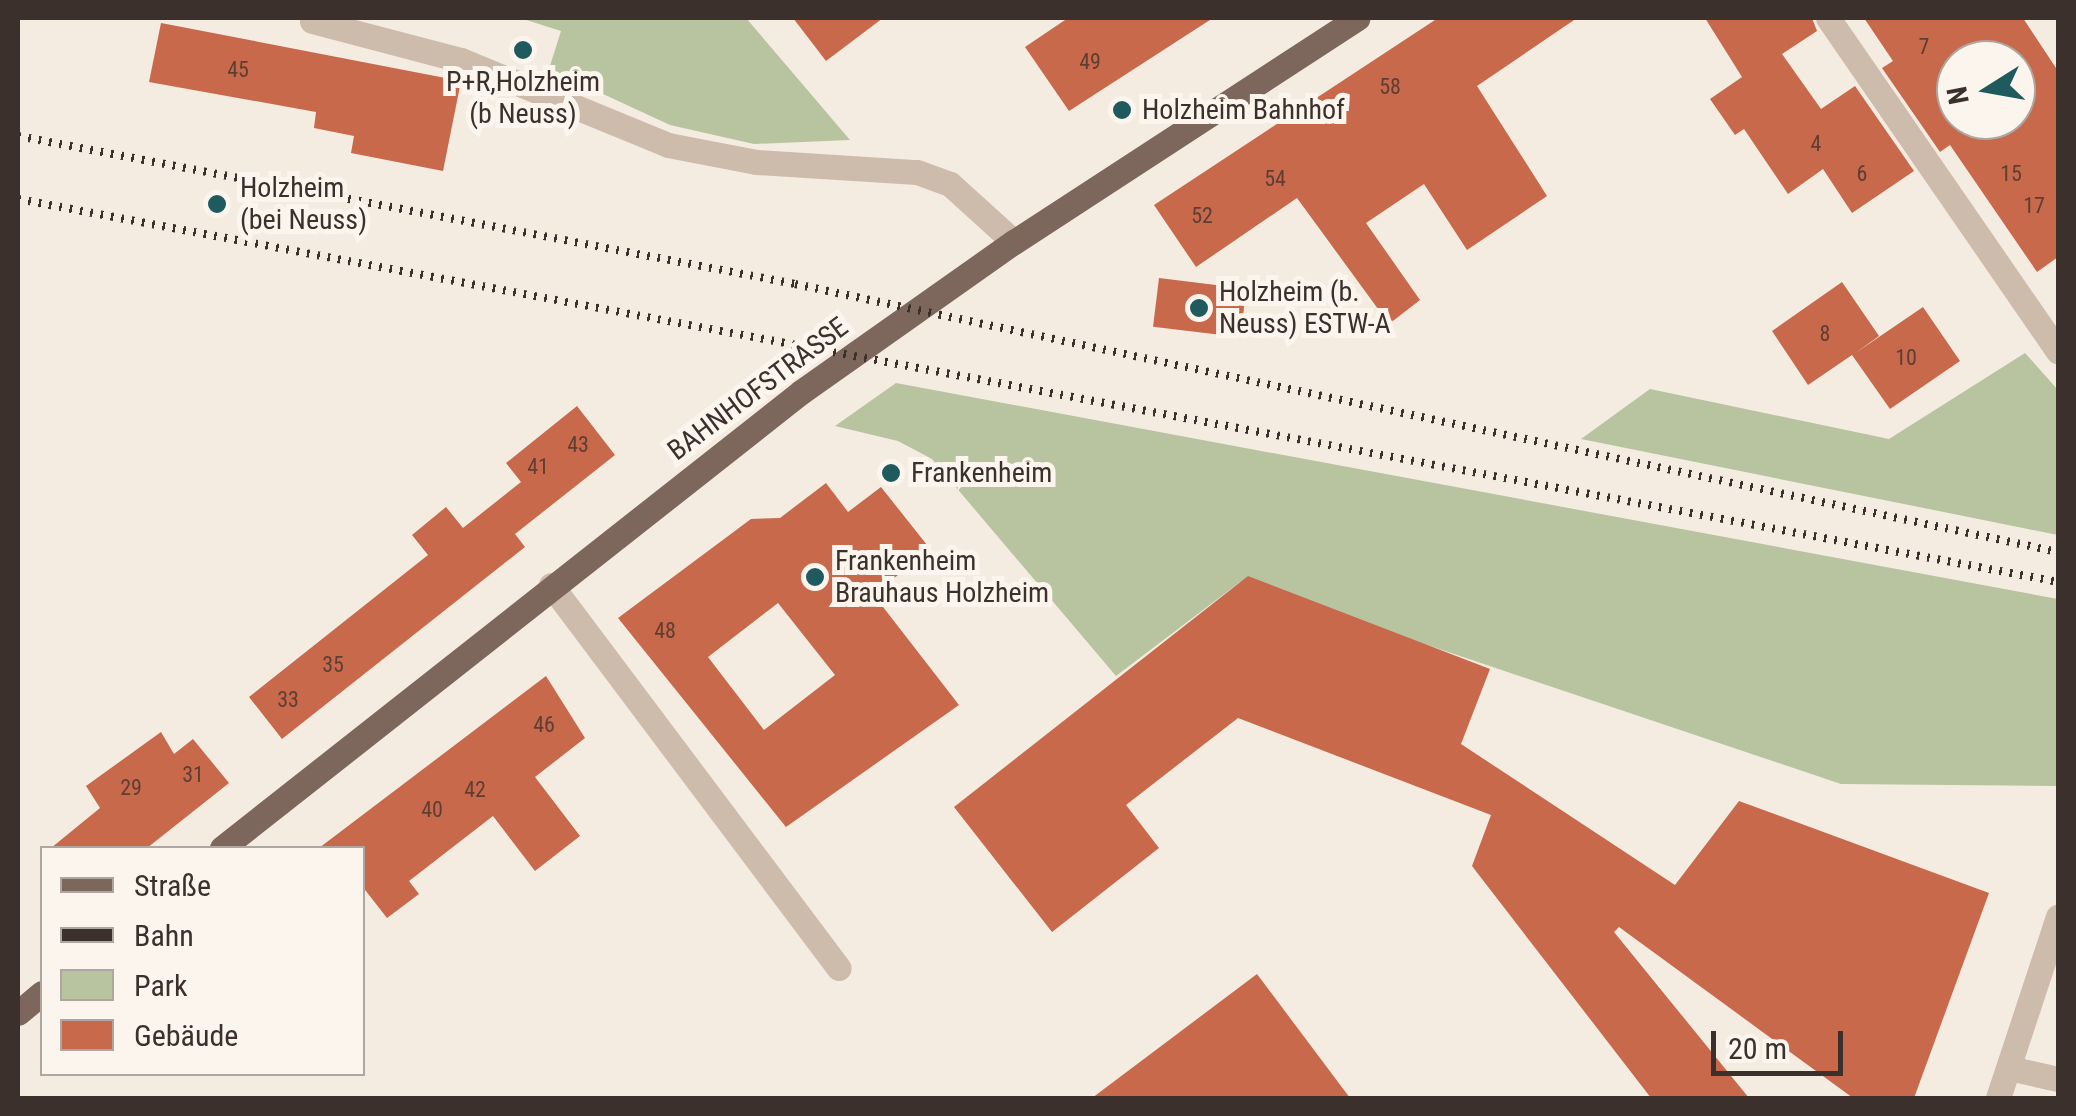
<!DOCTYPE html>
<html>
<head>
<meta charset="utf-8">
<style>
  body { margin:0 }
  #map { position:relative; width:2076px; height:1116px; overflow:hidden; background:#f4ebe1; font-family:"Roboto Condensed",sans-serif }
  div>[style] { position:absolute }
  .green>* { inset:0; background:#b8c4a0 }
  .building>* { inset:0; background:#c8694b; transform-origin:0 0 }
  .minor>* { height:25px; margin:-12.5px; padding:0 12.5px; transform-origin:12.5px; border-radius:12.5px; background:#cdbbac }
  .major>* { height:25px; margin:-12.5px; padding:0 12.5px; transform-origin:12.5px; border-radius:12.5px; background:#7d675c }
  .rail>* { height:8px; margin-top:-4px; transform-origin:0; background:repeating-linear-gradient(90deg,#3b302b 0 2.5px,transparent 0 10.5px) }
  .dots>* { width:28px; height:28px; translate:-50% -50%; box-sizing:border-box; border:5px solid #fbf5ee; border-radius:50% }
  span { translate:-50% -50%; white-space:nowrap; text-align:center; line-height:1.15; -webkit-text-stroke:10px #fbf5ee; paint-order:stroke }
  .number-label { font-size:22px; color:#5e3e33 }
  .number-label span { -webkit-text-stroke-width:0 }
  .poi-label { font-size:28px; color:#3b302b }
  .left { translate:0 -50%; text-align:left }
  .street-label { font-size:28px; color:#3b302b }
  .frame { position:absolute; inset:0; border:20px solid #3b302b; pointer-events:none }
  .legend { position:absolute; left:40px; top:846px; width:325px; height:230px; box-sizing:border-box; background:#fbf5ee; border:2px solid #aea6a0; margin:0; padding:12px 18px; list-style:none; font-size:30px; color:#3b302b }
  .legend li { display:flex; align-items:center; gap:20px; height:50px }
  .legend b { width:50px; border:2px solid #aea6a0 }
  .north { position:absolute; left:1936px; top:40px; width:100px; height:100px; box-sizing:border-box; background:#fbf5ee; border:2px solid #aea6a0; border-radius:50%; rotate:259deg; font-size:28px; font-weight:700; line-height:40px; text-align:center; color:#3b302b }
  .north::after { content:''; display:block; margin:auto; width:35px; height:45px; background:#1f5a5e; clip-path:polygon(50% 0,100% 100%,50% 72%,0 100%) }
  .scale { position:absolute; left:1711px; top:1031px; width:132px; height:45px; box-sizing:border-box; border:5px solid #3b302b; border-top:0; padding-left:12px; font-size:30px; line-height:35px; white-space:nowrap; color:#3b302b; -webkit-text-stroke:8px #fbf5ee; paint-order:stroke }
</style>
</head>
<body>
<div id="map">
  <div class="green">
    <div style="clip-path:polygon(520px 18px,746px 18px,850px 140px,754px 144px,670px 125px,549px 69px,561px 31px)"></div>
    <div style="clip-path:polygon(2025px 353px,2058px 390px,2058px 535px,1581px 439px,1650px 389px,1889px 439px)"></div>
    <div style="clip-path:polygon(896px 383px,2058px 599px,2058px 786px,1841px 784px,1240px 582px,1116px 676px,932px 459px,898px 441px,835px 426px)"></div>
  </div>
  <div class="building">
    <div style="clip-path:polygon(793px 18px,883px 18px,826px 61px)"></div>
    <div style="clip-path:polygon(1068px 18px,1213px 18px,1069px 111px,1025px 47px)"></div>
    <div style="clip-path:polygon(1438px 18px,1577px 18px,1477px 86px,1547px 196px,1467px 250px,1424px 184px,1366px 223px,1420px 300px,1389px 324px,1297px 198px,1196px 267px,1154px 205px)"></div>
    <div style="clip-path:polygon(1705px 18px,1812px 18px,1817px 31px,1782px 54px,1821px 109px,1855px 86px,1914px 171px,1852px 213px,1823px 169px,1788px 194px,1744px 129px,1735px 135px,1710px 99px,1742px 77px)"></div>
    <div style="clip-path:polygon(evenodd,1864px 18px,2023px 18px,2058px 71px,2058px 257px,2037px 272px,1950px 145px,1940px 152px,1882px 68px,1893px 61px,1864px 18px,1956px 60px,2016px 60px,2016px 120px,1956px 120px,1956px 60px)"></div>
    <div style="clip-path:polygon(161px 23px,461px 81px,443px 171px,351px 153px,354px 136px,314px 128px,316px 112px,149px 82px)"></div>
    <div style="left:1159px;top:278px;width:88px;height:49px;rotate:7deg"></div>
    <div style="clip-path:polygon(1842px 282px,1879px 336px,1854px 354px,1923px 307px,1960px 361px,1890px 409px,1852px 355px,1808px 385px,1772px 331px)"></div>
    <div style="clip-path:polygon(577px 406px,615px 455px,515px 534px,525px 547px,282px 739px,249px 697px,428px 555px,412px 535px,446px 507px,463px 528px,521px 482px,506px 463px)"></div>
    <div style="clip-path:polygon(evenodd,826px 483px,848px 512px,881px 487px,931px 550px,873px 594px,959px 705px,786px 827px,618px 618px,751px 519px,780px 518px,826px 483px,778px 603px,835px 675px,764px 730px,708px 657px,778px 603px)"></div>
    <div style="clip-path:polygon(1248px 576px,1490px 669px,1461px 744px,1675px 885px,1739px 801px,1989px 893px,1914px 1098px,1853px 1098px,1619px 927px,1614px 932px,1749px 1098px,1651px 1098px,1472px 866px,1491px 815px,1238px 718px,1126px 805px,1159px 848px,1052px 932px,954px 807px)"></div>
    <div style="clip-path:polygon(546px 676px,585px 738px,535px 777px,580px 836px,535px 871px,493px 816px,409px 881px,419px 894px,387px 918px,362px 886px,362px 848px,319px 848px)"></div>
    <div style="clip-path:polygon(161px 732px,174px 754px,193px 739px,229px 783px,147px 848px,51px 848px,100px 808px,86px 786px)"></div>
    <div style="clip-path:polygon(1257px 974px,1350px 1098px,1092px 1098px)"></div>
  </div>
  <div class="minor">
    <div style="left:1828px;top:18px;width:405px;rotate:55.4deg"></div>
    <div style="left:312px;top:21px;width:154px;rotate:14.7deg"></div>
    <div style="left:461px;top:60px;width:224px;rotate:22.3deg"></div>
    <div style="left:668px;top:145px;width:90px;rotate:10.9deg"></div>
    <div style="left:756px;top:162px;width:161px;rotate:3.6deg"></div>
    <div style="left:917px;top:172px;width:35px;rotate:20deg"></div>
    <div style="left:950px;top:184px;width:86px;rotate:42.2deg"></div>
    <div style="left:551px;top:585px;width:479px;rotate:53.1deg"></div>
    <div style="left:2009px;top:1068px;width:50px;rotate:12.7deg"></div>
    <div style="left:1998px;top:1098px;width:191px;rotate:-71.7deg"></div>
  </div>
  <div class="major">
    <div style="left:222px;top:848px;width:737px;rotate:-38.22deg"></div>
    <div style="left:801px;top:392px;width:261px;rotate:-35.2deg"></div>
    <div style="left:1014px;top:242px;width:410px;rotate:-33.1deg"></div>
    <div style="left:18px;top:1013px;width:31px;rotate:-40deg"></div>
  </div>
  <div class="rail">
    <div style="left:18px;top:136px;width:791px;rotate:10.78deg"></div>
    <div style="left:795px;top:284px;width:1291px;rotate:11.98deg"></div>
    <div style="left:18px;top:199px;width:2076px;rotate:10.63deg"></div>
  </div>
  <div class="dots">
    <div style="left:523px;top:50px;background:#1f5a5e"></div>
    <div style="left:1122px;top:110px;background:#1f5a5e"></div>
    <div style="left:217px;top:204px;background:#1f5a5e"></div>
    <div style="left:1199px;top:308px;background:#1f5a5e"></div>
    <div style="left:891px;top:473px;background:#1f5a5e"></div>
    <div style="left:815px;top:577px;background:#1f5a5e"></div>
  </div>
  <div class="number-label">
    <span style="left:1924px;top:47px">7</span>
    <span style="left:1090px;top:62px">49</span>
    <span style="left:238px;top:70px">45</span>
    <span style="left:1390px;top:87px">58</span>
    <span style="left:1816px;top:144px">4</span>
    <span style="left:1862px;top:174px">6</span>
    <span style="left:2011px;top:174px">15</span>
    <span style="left:1275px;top:179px">54</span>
    <span style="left:2034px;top:206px">17</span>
    <span style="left:1202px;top:216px">52</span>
    <span style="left:1825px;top:334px">8</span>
    <span style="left:1906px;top:358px">10</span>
    <span style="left:578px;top:445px">43</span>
    <span style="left:538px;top:467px">41</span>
    <span style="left:665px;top:631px">48</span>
    <span style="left:333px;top:665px">35</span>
    <span style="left:288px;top:700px">33</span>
    <span style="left:544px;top:725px">46</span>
    <span style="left:193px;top:775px">31</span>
    <span style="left:131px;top:788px">29</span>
    <span style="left:475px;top:790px">42</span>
    <span style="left:432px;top:810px">40</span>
  </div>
  <div class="poi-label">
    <span style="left:523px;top:98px">P+R,Holzheim<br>(b Neuss)</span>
    <span class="left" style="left:1142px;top:110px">Holzheim Bahnhof</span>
    <span class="left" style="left:240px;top:204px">Holzheim<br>(bei Neuss)</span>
    <span class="left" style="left:1219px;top:308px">Holzheim (b.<br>Neuss) ESTW-A</span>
    <span class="left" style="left:911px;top:473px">Frankenheim</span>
    <span class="left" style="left:835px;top:577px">Frankenheim<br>Brauhaus Holzheim</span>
  </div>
  <div class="street-label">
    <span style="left:758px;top:389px;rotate:-37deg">BAHNHOFSTRASSE</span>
  </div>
  <div class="frame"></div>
  <ul class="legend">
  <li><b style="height:12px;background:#7d675c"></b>Straße</li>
  <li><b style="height:12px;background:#3b302b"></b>Bahn</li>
  <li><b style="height:28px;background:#b8c4a0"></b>Park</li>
  <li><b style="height:28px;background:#c8694b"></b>Gebäude</li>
  </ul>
  <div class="north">N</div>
  <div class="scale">20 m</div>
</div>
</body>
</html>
